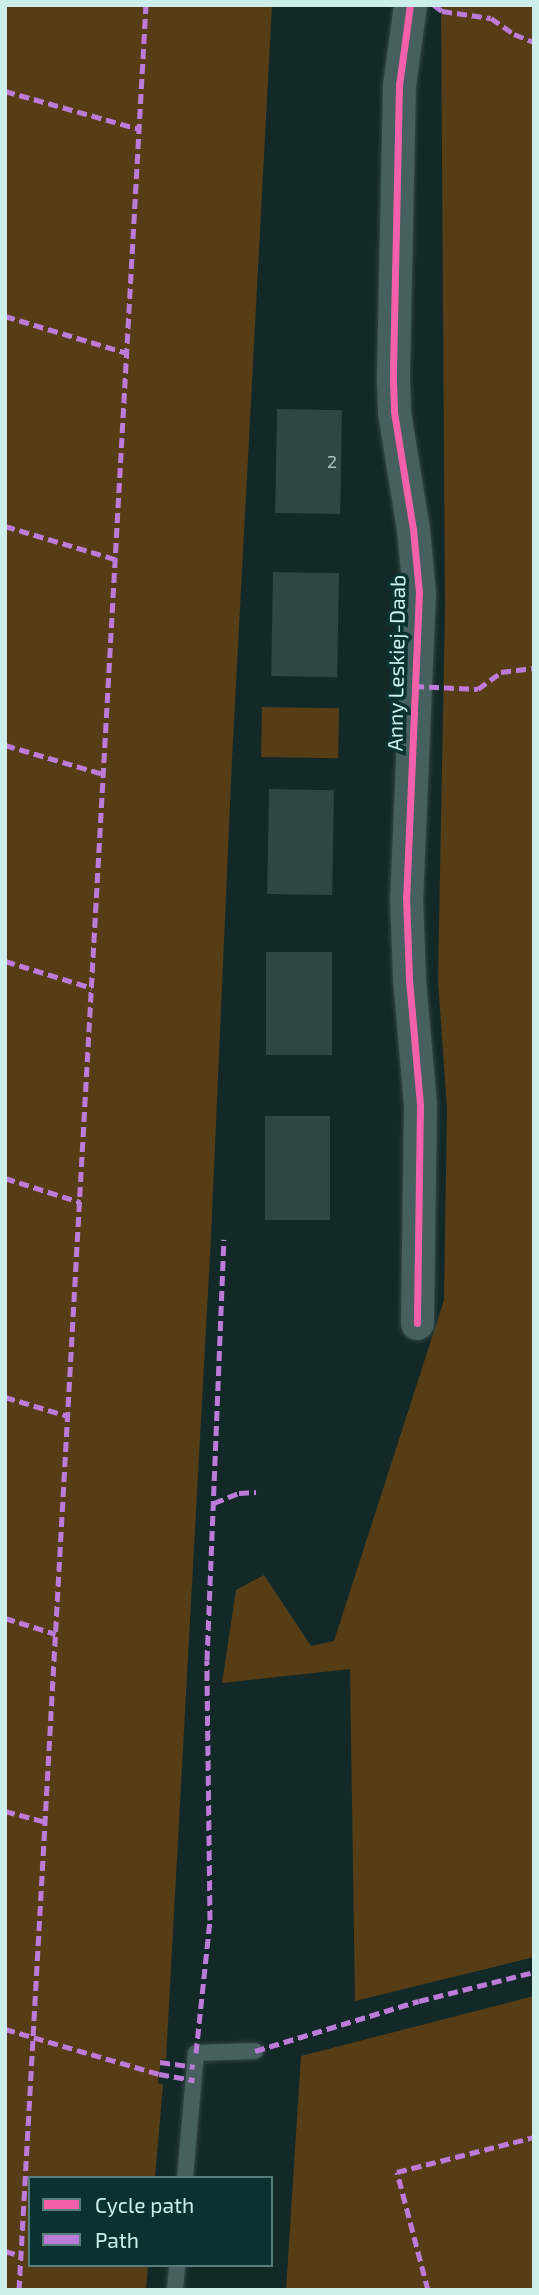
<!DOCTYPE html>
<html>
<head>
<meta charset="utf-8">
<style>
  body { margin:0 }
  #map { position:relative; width:539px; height:2295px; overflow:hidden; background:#122928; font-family:"Exo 2",sans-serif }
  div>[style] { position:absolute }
  .green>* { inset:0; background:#573d16; transform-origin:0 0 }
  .building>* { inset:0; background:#2f4546; transform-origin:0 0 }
  .roads { filter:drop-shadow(0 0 2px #334545) drop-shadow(0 0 2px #334545) }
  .service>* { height:16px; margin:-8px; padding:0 8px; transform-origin:8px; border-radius:8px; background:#45605e }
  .minor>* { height:33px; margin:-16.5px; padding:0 16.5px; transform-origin:16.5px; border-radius:16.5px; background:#45605e }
  .quiet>* { height:5px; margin-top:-2.5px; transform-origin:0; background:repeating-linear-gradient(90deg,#bd7bd9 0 10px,transparent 0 15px) }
  .cycleway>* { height:7px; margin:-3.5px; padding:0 3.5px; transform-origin:3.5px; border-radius:3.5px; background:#f560ab }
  span { translate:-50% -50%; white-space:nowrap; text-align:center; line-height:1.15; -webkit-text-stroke:7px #093230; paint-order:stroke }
  .number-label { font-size:18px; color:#a6c4c2 }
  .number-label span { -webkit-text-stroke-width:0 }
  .street-label { font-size:21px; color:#cdefec }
  .frame { position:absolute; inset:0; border:7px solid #cdefec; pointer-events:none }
  .legend { position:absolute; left:28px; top:2176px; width:245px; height:91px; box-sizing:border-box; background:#093230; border:2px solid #577e7b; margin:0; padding:9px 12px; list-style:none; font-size:21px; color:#cdefec }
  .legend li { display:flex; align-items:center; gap:14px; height:35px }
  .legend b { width:35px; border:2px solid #577e7b }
</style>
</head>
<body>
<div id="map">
  <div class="green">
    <div style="clip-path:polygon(5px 5px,272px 5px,232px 759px,211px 1237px,166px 2059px,161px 2059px,158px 2083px,163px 2085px,155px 2178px,30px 2178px,30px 2265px,148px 2265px,146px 2290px,5px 2290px)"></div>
    <div style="clip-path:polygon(441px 5px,534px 5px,534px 1957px,355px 2001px,350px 1669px,222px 1683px,236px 1590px,264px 1575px,311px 1646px,334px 1641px,444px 1300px,447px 1109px,438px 980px,445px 608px)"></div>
    <div style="left:262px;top:707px;width:77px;height:50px;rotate:1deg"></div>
    <div style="clip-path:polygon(534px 1996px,534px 2290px,286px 2290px,301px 2056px)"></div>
  </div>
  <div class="building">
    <div style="left:277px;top:409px;width:65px;height:104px;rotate:1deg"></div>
    <div style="left:273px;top:572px;width:66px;height:104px;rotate:1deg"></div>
    <div style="left:269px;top:789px;width:65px;height:105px;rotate:1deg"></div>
    <div style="left:266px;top:952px;width:66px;height:103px"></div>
    <div style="left:265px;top:1116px;width:65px;height:104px"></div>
  </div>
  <div class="roads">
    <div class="service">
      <div style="left:185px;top:2178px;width:125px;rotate:-85deg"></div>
      <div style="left:196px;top:2053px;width:59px;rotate:-1.9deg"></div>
      <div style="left:175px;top:2290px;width:25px;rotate:-85deg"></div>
    </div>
    <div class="minor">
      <div style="left:410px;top:5px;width:81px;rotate:97.8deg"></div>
      <div style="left:399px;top:85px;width:296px;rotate:91.2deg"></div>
      <div style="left:393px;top:381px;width:31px;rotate:88deg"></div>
      <div style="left:394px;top:412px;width:119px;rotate:80.8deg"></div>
      <div style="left:413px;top:529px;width:63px;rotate:84.6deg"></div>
      <div style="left:419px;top:592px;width:304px;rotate:92.4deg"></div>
      <div style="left:406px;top:896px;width:83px;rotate:87.9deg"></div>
      <div style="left:409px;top:979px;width:125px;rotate:85deg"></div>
      <div style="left:420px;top:1104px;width:219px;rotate:90.8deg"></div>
    </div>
  </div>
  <div class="quiet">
    <div style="left:434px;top:5px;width:10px;rotate:37deg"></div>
    <div style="left:442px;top:11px;width:49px;rotate:8.1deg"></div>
    <div style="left:491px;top:18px;width:28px;rotate:35deg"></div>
    <div style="left:514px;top:34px;width:22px;rotate:22deg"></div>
    <div style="left:5px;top:91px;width:139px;rotate:15.8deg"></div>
    <div style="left:5px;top:316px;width:127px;rotate:16.9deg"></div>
    <div style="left:5px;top:526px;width:115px;rotate:16.7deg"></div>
    <div style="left:414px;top:686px;width:64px;rotate:2.7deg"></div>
    <div style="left:478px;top:689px;width:29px;rotate:-36deg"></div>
    <div style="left:501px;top:672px;width:33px;rotate:-7deg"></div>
    <div style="left:5px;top:745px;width:102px;rotate:16.5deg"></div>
    <div style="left:5px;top:961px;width:91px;rotate:17.2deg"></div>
    <div style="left:5px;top:1178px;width:79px;rotate:17.7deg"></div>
    <div style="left:5px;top:1397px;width:66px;rotate:16.8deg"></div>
    <div style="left:214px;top:1503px;width:27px;rotate:-22deg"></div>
    <div style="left:239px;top:1493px;width:17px;rotate:-3deg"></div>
    <div style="left:5px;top:1618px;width:53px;rotate:17.4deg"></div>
    <div style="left:5px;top:1811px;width:42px;rotate:15deg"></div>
    <div style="left:5px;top:2029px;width:160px;rotate:16.3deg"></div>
    <div style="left:159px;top:2074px;width:36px;rotate:10deg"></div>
    <div style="left:255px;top:2051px;width:171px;rotate:-17deg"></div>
    <div style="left:419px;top:2001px;width:119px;rotate:-14.2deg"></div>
    <div style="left:196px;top:2053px;width:134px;rotate:-84deg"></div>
    <div style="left:210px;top:1920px;width:260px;rotate:-90.7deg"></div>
    <div style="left:207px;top:1660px;width:421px;rotate:-87.7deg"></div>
    <div style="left:160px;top:2062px;width:35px;rotate:8deg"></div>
    <div style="left:5px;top:2251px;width:17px;rotate:17deg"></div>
    <div style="left:19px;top:2290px;width:2289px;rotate:-86.82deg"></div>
    <div style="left:428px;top:2290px;width:122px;rotate:-104.7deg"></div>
    <div style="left:397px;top:2172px;width:141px;rotate:-14.3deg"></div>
  </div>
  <div class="cycleway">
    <div style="left:410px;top:5px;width:81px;rotate:97.8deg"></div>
    <div style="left:399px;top:85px;width:296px;rotate:91.2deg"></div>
    <div style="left:393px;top:381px;width:31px;rotate:88deg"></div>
    <div style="left:394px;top:412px;width:119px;rotate:80.8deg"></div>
    <div style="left:413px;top:529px;width:63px;rotate:84.6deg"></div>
    <div style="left:419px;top:592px;width:304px;rotate:92.4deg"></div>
    <div style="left:406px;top:896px;width:83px;rotate:87.9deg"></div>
    <div style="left:409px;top:979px;width:125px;rotate:85deg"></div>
    <div style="left:420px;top:1104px;width:219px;rotate:90.8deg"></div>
  </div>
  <div class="number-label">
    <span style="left:332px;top:461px">2</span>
  </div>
  <div class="street-label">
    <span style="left:396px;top:663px;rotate:-89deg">Anny Leskiej-Daab</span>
  </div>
  <div class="frame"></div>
  <ul class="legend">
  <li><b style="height:9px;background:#f560ab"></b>Cycle path</li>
  <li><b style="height:9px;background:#bd7bd9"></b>Path</li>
  </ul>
</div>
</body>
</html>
